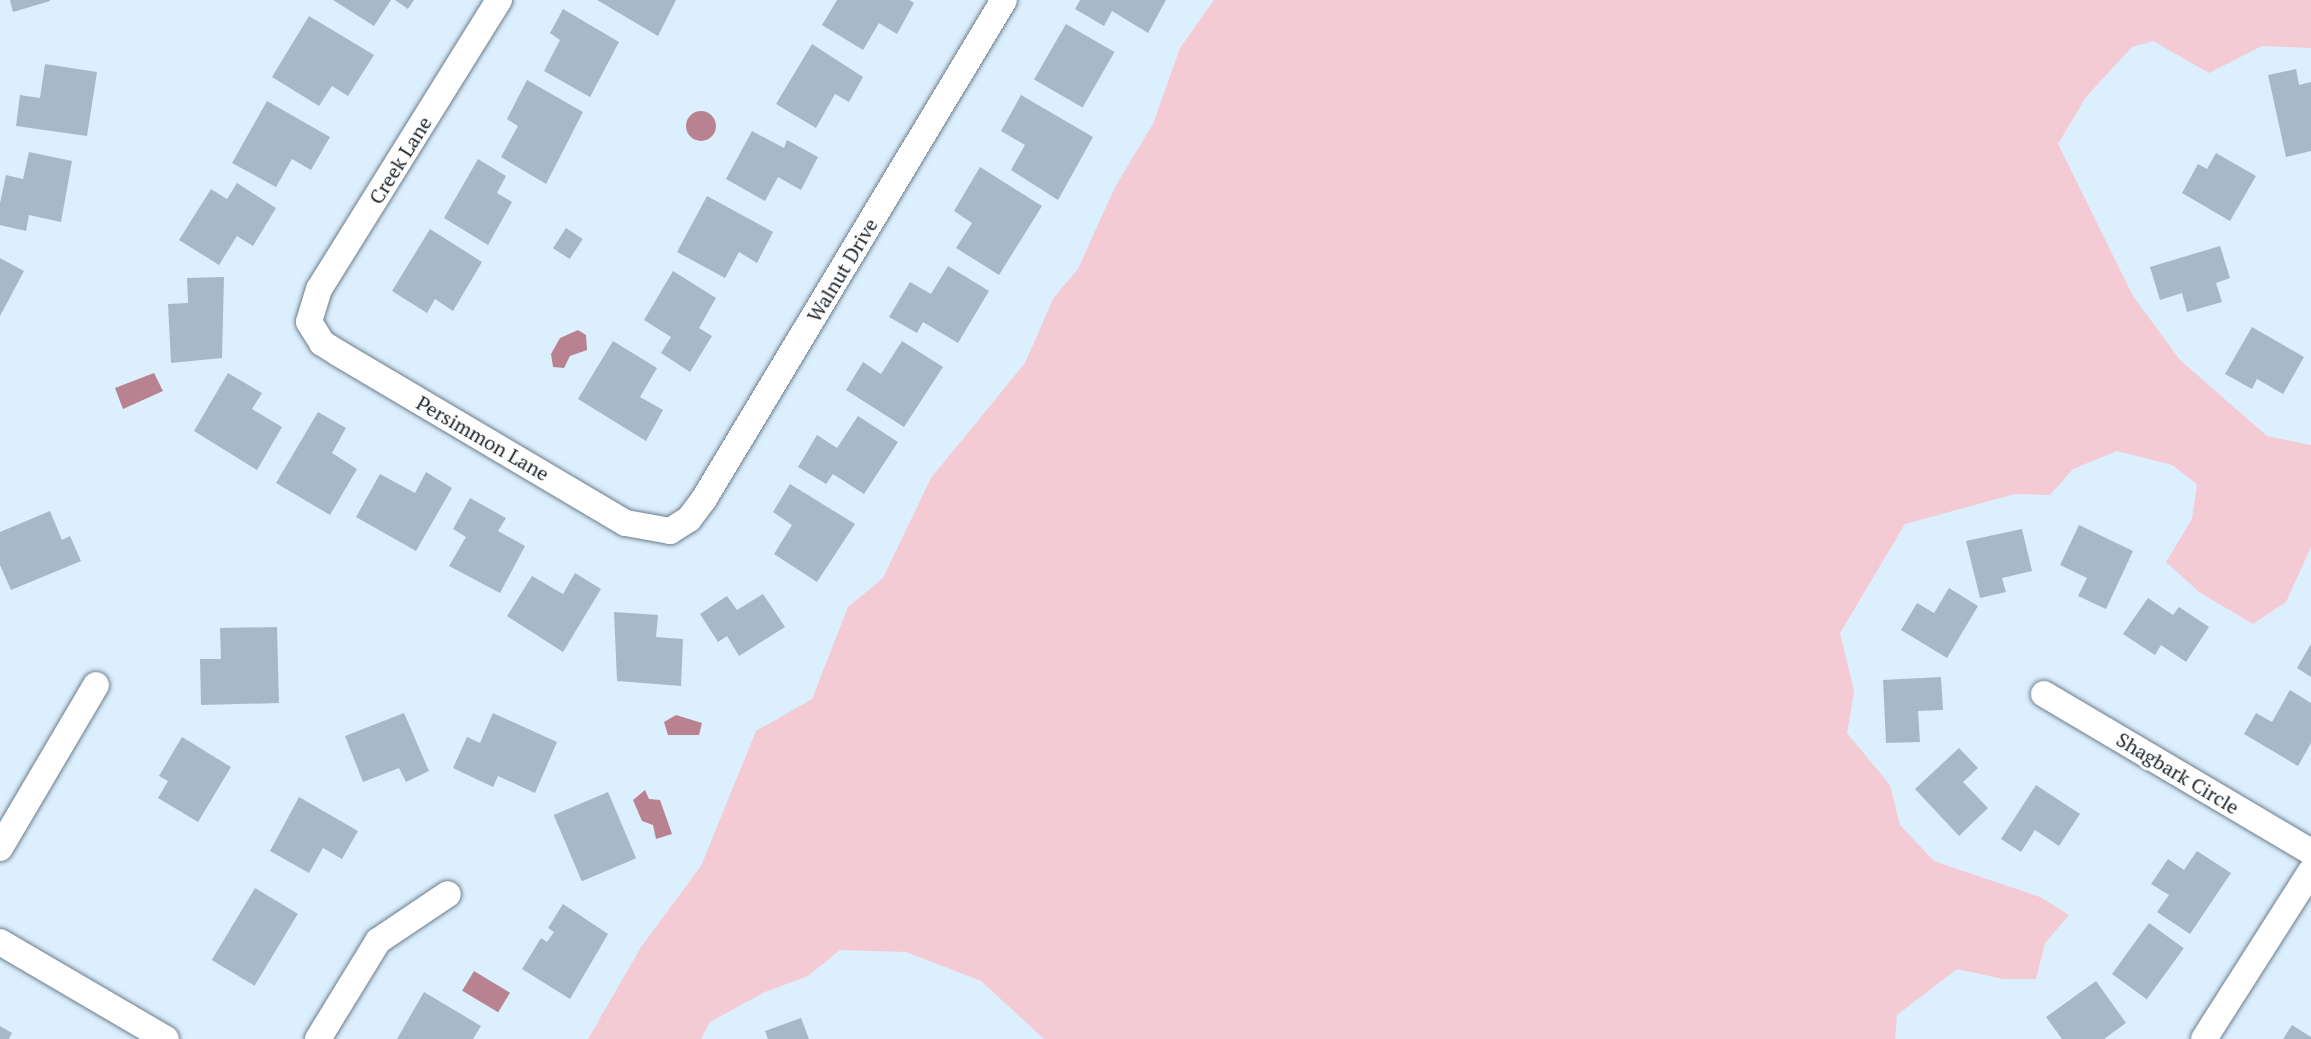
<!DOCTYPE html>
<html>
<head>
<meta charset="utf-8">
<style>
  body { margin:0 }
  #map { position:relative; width:2311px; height:1039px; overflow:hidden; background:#dceffd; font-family:"PT Serif",serif }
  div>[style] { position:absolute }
  .green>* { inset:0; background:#f4cbd5 }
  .water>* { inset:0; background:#b98290; transform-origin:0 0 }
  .round { border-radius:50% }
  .building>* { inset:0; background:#a7b9c8; transform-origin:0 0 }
  .roads { filter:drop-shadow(0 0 2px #6c7d8a) drop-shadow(0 0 2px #6c7d8a) }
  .minor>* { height:26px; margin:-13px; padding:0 13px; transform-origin:13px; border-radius:13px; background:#fff }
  span { translate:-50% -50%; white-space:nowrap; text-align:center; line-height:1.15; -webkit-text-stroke:6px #fff; paint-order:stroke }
  .street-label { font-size:20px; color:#21282d }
</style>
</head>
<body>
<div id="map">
  <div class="green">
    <div style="clip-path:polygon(1214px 0,2311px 0,2311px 48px,2262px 46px,2209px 73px,2153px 41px,2132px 47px,2086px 97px,2058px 144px,2133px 296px,2180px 360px,2267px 436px,2311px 445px,2311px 547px,2286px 602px,2253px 624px,2199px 592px,2166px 562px,2192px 519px,2197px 484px,2172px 465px,2117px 451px,2073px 469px,2050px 495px,2015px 494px,1905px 524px,1840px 633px,1854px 691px,1847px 733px,1890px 785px,1900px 825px,1934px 861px,2040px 897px,2069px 915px,2045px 943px,2036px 979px,2003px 979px,1957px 969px,1897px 1015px,1895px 1039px,1044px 1039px,981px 981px,906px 952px,840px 950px,808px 976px,765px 992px,710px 1022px,701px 1039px,588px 1039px,641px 947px,701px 866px,756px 731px,812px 699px,848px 607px,883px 578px,931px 478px,1025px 363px,1054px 297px,1078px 269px,1115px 187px,1153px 124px,1180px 48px)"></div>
  </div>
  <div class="water">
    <div class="round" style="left:686px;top:111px;width:30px;height:30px"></div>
    <div style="clip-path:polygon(578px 330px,586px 335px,587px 350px,570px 356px,564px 368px,553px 367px,551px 354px,560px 338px)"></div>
    <div style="clip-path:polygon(154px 373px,163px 391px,123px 409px,115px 388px)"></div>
    <div style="clip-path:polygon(676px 715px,702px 723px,699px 735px,668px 735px,664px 722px)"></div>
    <div style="clip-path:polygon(645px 790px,649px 799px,660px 800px,672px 834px,656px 839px,653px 825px,642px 821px,633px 800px)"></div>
    <div style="left:474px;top:971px;width:42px;height:23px;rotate:31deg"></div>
  </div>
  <div class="building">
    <div style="clip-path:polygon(10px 0,50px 0,50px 1px,13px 12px)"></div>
    <div style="clip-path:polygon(333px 0,391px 0,374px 26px)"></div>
    <div style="clip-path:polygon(395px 0,414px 0,408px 9px)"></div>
    <div style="clip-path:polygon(597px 0,676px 0,658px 36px)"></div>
    <div style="clip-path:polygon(837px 0,909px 0,914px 3px,897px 34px,879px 23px,863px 50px,822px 25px)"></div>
    <div style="clip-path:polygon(1080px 0,1166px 0,1148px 33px,1112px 11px,1104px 26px,1075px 9px)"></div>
    <div style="clip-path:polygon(563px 9px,619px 42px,590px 97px,544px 71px,560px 40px,550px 33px)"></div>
    <div style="clip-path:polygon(309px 16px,374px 55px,348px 96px,332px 86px,319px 106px,272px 77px)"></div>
    <div style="left:1066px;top:24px;width:56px;height:64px;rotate:30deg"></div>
    <div style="clip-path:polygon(812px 44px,863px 77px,849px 102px,835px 94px,816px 128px,776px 104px)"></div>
    <div style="clip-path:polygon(45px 64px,97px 72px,87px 136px,16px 126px,20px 95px,40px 98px)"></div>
    <div style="clip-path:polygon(2296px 69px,2299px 85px,2311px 82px,2311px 151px,2286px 157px,2268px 75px)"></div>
    <div style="clip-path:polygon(527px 80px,583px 112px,546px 184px,501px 157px,518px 126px,507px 119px)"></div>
    <div style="clip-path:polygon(1021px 95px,1093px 137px,1058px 200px,1011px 170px,1025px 145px,1001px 131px)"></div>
    <div style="clip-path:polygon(267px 101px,330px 137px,311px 170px,292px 159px,276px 187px,232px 163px)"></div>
    <div style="clip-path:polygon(752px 131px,784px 148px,787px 140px,818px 157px,801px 190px,778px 177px,765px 201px,726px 179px)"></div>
    <div style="clip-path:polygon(29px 152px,72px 161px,61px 222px,29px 215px,26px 231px,0 225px,0 203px,6px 175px,23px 179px)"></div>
    <div style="clip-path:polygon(2216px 153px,2256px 176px,2230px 221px,2182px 193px,2198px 164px,2207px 169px)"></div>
    <div style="clip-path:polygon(478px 159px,506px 176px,497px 193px,512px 202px,488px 245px,444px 218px)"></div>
    <div style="clip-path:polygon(980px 167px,1042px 206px,999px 275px,956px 248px,972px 223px,954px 211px)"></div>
    <div style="clip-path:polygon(237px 183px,276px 208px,253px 246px,237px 236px,219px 265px,179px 240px,211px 189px,227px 199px)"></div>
    <div style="clip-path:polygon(707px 196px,773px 232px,757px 263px,739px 252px,725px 278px,677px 252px)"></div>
    <div style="left:566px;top:228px;width:20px;height:24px;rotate:33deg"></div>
    <div style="clip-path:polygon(430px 229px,482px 262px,453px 311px,435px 299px,427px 313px,392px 291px)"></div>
    <div style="clip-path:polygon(2220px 246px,2230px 278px,2216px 283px,2222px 302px,2187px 312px,2182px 293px,2160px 300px,2150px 267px)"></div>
    <div style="clip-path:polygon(0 258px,24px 271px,0 316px)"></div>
    <div style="clip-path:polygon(948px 266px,989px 291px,958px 343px,923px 322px,917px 333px,889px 317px,910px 282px,931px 294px)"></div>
    <div style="clip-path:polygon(673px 271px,716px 298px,699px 328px,712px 336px,690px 372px,661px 353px,671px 337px,644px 320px)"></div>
    <div style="clip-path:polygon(224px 277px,222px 358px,171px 363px,168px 304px,188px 303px,187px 278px)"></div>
    <div style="clip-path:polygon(2252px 327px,2304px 357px,2283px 394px,2257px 379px,2252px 389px,2225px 374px)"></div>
    <div style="clip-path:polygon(613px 341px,657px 368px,640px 397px,663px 410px,646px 441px,578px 399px)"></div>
    <div style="clip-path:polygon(902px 341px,943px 367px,904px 427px,846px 390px,863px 362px,881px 374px)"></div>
    <div style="clip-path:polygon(228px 373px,262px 393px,252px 409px,282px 427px,257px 470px,194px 431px)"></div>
    <div style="clip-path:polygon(318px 412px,346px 428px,332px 453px,357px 469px,330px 515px,276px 483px)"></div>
    <div style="clip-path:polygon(858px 416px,898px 442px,864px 494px,833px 474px,826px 484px,798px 467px,817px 435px,837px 448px)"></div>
    <div style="clip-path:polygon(426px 472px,452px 488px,416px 551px,356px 517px,380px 474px,415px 493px)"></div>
    <div style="clip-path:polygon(790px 484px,855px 524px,817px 582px,774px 554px,792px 525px,773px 512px)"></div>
    <div style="clip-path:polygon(470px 498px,506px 518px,498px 531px,525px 546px,500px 593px,449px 566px,466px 537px,453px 529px)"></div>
    <div style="clip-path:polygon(50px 511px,62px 540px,70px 536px,81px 561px,11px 590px,0 565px,0 532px)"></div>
    <div style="clip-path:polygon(2079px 525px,2133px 551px,2106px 609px,2078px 596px,2087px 578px,2060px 565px)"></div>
    <div style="clip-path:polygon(2022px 529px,2032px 571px,2002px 578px,2006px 592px,1980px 598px,1966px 541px)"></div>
    <div style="clip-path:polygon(575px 573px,601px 589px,563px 652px,507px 616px,532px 576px,563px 594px)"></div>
    <div style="clip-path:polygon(1949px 588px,1978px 606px,1947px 658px,1901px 630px,1917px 603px,1934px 613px)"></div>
    <div style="clip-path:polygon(763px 594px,785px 627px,739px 656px,727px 636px,718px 642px,700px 614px,727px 596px,737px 610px)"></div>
    <div style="clip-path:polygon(2148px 598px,2173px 615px,2179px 607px,2209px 627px,2186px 662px,2161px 645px,2155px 655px,2123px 634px)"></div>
    <div style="clip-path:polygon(614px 612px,658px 615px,656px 637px,683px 639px,681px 686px,617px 681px)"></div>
    <div style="clip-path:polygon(277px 627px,279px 703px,201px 705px,200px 659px,221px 659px,220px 628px)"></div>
    <div style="clip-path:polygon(2311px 644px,2311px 677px,2297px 668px)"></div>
    <div style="clip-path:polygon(1941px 677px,1943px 710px,1918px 711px,1920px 742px,1886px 743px,1883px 680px)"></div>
    <div style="clip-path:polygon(2290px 690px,2311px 703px,2311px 743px,2298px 766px,2244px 734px,2256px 713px,2272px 722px)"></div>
    <div style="clip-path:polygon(404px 713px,429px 771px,406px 782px,399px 768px,363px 782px,345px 736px)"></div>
    <div style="clip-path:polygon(493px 713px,557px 742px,535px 793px,498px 776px,493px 787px,453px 768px,467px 737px,480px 743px)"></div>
    <div style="clip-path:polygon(182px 737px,231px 767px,198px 822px,158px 798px,168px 781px,159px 776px)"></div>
    <div style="clip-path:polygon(1959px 748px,1978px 768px,1963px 782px,1988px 808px,1959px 836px,1915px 789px)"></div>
    <div style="clip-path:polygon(2036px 785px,2080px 814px,2059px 846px,2035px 830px,2021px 852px,2001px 839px)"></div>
    <div style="left:608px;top:792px;width:72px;height:59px;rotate:67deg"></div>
    <div style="clip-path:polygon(299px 797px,358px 831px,342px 859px,323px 848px,309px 873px,270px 851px)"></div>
    <div style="clip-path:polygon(2197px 851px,2231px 873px,2190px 934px,2157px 912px,2169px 895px,2151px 884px,2168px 859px,2184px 870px)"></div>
    <div style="left:255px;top:888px;width:50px;height:84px;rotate:31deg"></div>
    <div style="clip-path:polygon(563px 904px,608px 934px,570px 999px,522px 969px,541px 938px,547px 942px,554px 932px,548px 928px)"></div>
    <div style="left:2149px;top:923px;width:43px;height:63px;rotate:36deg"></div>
    <div style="clip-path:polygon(2096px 981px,2126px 1023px,2104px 1039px,2062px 1039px,2046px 1017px)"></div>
    <div style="clip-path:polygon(424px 992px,481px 1026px,473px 1039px,397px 1039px)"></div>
    <div style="clip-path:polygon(801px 1018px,809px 1039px,768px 1039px,765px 1031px)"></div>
    <div style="clip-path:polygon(2292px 1025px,2311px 1037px,2311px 1039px,2283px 1039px)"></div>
    <div style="clip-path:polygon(0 1026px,12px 1033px,9px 1039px,0 1039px)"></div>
  </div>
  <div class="roads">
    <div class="minor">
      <div style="left:499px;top:0;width:340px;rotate:121.9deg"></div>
      <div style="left:319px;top:289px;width:34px;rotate:107deg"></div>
      <div style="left:309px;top:322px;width:25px;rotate:58deg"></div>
      <div style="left:322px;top:343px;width:19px;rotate:32deg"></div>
      <div style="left:338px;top:353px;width:334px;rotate:30.6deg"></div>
      <div style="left:626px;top:523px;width:45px;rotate:10.3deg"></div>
      <div style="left:670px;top:531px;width:22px;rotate:-32deg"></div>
      <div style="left:689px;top:519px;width:25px;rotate:-53deg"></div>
      <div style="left:704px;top:499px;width:582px;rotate:-58.99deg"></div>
      <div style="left:2044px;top:694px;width:310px;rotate:30.6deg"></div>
      <div style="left:0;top:848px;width:189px;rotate:-59.5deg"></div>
      <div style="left:0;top:942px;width:192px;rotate:30.3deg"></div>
      <div style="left:318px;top:1039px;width:115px;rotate:-58.5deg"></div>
      <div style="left:378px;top:941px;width:84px;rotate:-33.9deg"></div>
      <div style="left:2204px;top:1039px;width:199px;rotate:-57.5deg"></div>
    </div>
  </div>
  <div class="street-label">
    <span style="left:400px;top:160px;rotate:-58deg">Creek Lane</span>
    <span style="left:842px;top:270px;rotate:-59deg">Walnut Drive</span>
    <span style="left:483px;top:438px;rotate:30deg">Persimmon Lane</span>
    <span style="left:2178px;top:773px;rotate:31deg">Shagbark Circle</span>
  </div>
</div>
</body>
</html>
